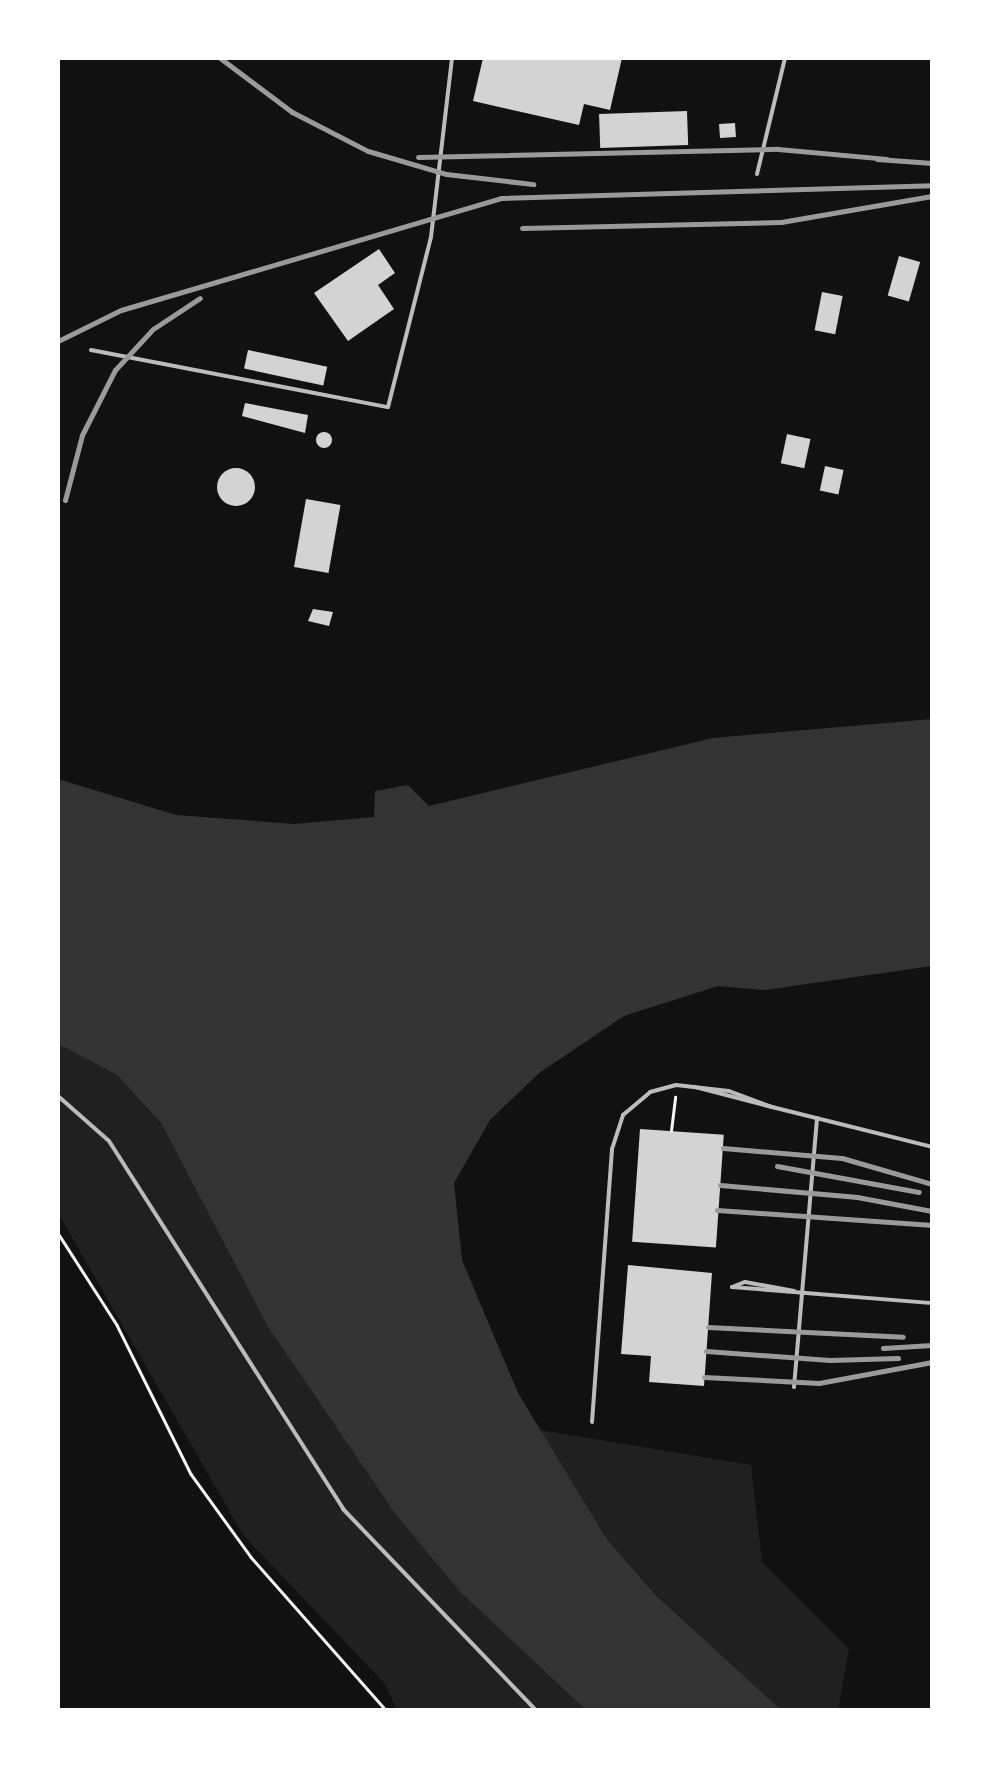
<!DOCTYPE html>
<html>
<head>
<meta charset="utf-8">
<style>
  body { margin:0 }
  #map { position:relative; width:990px; height:1768px; overflow:hidden; background:#111; font-family:"DM Sans",sans-serif }
  div>[style] { position:absolute }
  .green>* { inset:0; background:#202020 }
  .water>* { inset:0; background:#333 }
  .building>* { inset:0; background:#d3d3d3; transform-origin:0 0 }
  .round { border-radius:50% }
  .path>* { height:2.5px; margin:-1.25px; padding:0 1.25px; transform-origin:1.25px; border-radius:1.25px; background:#f5f5f5 }
  .service>* { height:4px; margin:-2px; padding:0 2px; transform-origin:2px; border-radius:2px; background:#bcbcbc }
  .rail>* { height:5px; margin:-2.5px; padding:0 2.5px; transform-origin:2.5px; border-radius:2.5px; background:#9a9a9a }
  span { translate:-50% -50%; white-space:nowrap; text-align:center; line-height:1.15; -webkit-text-stroke:10px #fff; paint-order:stroke }
  .frame { position:absolute; inset:0; border:60px solid #fff; pointer-events:none }
</style>
</head>
<body>
<div id="map">
  <div class="green">
    <div style="clip-path:polygon(58px 1044px,117px 1075px,161px 1123px,268px 1327px,396px 1515px,460px 1592px,586px 1710px,397px 1710px,385px 1684px,243px 1535px,58px 1213px)"></div>
    <div style="clip-path:polygon(540px 1430px,751px 1465px,762px 1562px,849px 1649px,838px 1710px,781px 1710px,655px 1593px,606px 1538px)"></div>
  </div>
  <div class="water">
    <div style="clip-path:polygon(932px 719px,932px 966px,765px 990px,718px 986px,624px 1016px,539px 1073px,490px 1120px,454px 1183px,462px 1260px,518px 1393px,606px 1538px,655px 1594px,781px 1710px,586px 1710px,460px 1592px,396px 1515px,268px 1327px,161px 1123px,117px 1075px,58px 1044px,58px 779px,176px 815px,294px 824px,374px 817px,375px 791px,408px 785px,429px 806px,713px 738px)"></div>
  </div>
  <div class="building">
    <div style="clip-path:polygon(483px 58px,622px 58px,610px 110px,584px 104px,579px 125px,473px 101px)"></div>
    <div style="left:687px;top:111px;width:34px;height:88px;rotate:88deg"></div>
    <div style="left:735px;top:123px;width:14px;height:16px;rotate:86deg"></div>
    <div style="clip-path:polygon(379px 249px,395px 273px,378px 285px,394px 309px,348px 341px,314px 293px)"></div>
    <div style="left:899px;top:256px;width:22px;height:41px;rotate:16deg"></div>
    <div style="left:822px;top:292px;width:21px;height:39px;rotate:11deg"></div>
    <div style="left:248px;top:350px;width:81px;height:19px;rotate:12deg"></div>
    <div style="clip-path:polygon(245px 403px,308px 415px,305px 433px,242px 416px)"></div>
    <div class="round" style="left:316px;top:432px;width:16px;height:16px"></div>
    <div style="left:787px;top:434px;width:24px;height:30px;rotate:12deg"></div>
    <div style="left:825px;top:466px;width:19px;height:25px;rotate:12deg"></div>
    <div class="round" style="left:217px;top:468px;width:38px;height:38px"></div>
    <div style="left:306px;top:499px;width:35px;height:69px;rotate:10deg"></div>
    <div style="clip-path:polygon(313px 609px,333px 612px,329px 626px,308px 621px)"></div>
    <div style="left:640px;top:1129px;width:84px;height:113px;rotate:4deg"></div>
    <div style="clip-path:polygon(628px 1265px,712px 1273px,704px 1386px,649px 1382px,651px 1356px,621px 1354px)"></div>
  </div>
  <div class="path">
    <div style="left:671px;top:1131px;width:34px;rotate:-83deg"></div>
    <div style="left:58px;top:1233px;width:109px;rotate:57.3deg"></div>
    <div style="left:117px;top:1325px;width:166px;rotate:63.6deg"></div>
    <div style="left:191px;top:1474px;width:102px;rotate:54.1deg"></div>
    <div style="left:251px;top:1557px;width:204px;rotate:48.6deg"></div>
  </div>
  <div class="service">
    <div style="left:757px;top:174px;width:119px;rotate:-76.4deg"></div>
    <div style="left:91px;top:350px;width:302px;rotate:10.9deg"></div>
    <div style="left:388px;top:407px;width:175px;rotate:-75.8deg"></div>
    <div style="left:431px;top:237px;width:180px;rotate:-83.3deg"></div>
    <div style="left:58px;top:1096px;width:68px;rotate:41.4deg"></div>
    <div style="left:109px;top:1141px;width:436px;rotate:57.5deg"></div>
    <div style="left:343px;top:1509px;width:279px;rotate:46.2deg"></div>
    <div style="left:772px;top:1107px;width:165px;rotate:14deg"></div>
    <div style="left:732px;top:1287px;width:201px;rotate:4.6deg"></div>
    <div style="left:732px;top:1287px;width:14px;rotate:-21deg"></div>
    <div style="left:745px;top:1282px;width:50px;rotate:10.4deg"></div>
    <div style="left:794px;top:1387px;width:270px;rotate:-85.1deg"></div>
    <div style="left:592px;top:1422px;width:274px;rotate:-85.8deg"></div>
    <div style="left:612px;top:1149px;width:36px;rotate:-72deg"></div>
    <div style="left:623px;top:1115px;width:35px;rotate:-40deg"></div>
    <div style="left:650px;top:1092px;width:27px;rotate:-15deg"></div>
    <div style="left:676px;top:1085px;width:53px;rotate:6.5deg"></div>
    <div style="left:729px;top:1091px;width:46px;rotate:20.4deg"></div>
    <div style="left:772px;top:1107px;width:80px;rotate:-165.4deg"></div>
  </div>
  <div class="rail">
    <div style="left:220px;top:58px;width:90px;rotate:36.9deg"></div>
    <div style="left:292px;top:112px;width:85px;rotate:27.2deg"></div>
    <div style="left:368px;top:151px;width:81px;rotate:16.4deg"></div>
    <div style="left:446px;top:174px;width:88px;rotate:6.6deg"></div>
    <div style="left:418px;top:157px;width:360px;rotate:-1.3deg"></div>
    <div style="left:778px;top:149px;width:109px;rotate:5.2deg"></div>
    <div style="left:877px;top:159px;width:55px;rotate:4.2deg"></div>
    <div style="left:522px;top:228px;width:259px;rotate:-1.3deg"></div>
    <div style="left:781px;top:222px;width:153px;rotate:-9.8deg"></div>
    <div style="left:58px;top:341px;width:70px;rotate:-26.2deg"></div>
    <div style="left:121px;top:310px;width:396px;rotate:-16.4deg"></div>
    <div style="left:501px;top:198px;width:431px;rotate:-1.7deg"></div>
    <div style="left:65px;top:500px;width:67px;rotate:-75.3deg"></div>
    <div style="left:82px;top:435px;width:73px;rotate:-63.1deg"></div>
    <div style="left:115px;top:370px;width:56px;rotate:-47.2deg"></div>
    <div style="left:153px;top:329px;width:56px;rotate:-33.4deg"></div>
    <div style="left:723px;top:1148px;width:119px;rotate:4.8deg"></div>
    <div style="left:842px;top:1158px;width:94px;rotate:16.1deg"></div>
    <div style="left:777px;top:1166px;width:144px;rotate:10.4deg"></div>
    <div style="left:720px;top:1185px;width:138px;rotate:5deg"></div>
    <div style="left:857px;top:1197px;width:76px;rotate:10.6deg"></div>
    <div style="left:717px;top:1210px;width:216px;rotate:4deg"></div>
    <div style="left:708px;top:1327px;width:195px;rotate:2.9deg"></div>
    <div style="left:883px;top:1348px;width:49px;rotate:-3.5deg"></div>
    <div style="left:706px;top:1351px;width:124px;rotate:4.2deg"></div>
    <div style="left:830px;top:1360px;width:68px;rotate:-1.7deg"></div>
    <div style="left:704px;top:1377px;width:115px;rotate:3deg"></div>
    <div style="left:819px;top:1383px;width:115px;rotate:-10.5deg"></div>
  </div>
  <div class="frame"></div>
</div>
</body>
</html>
